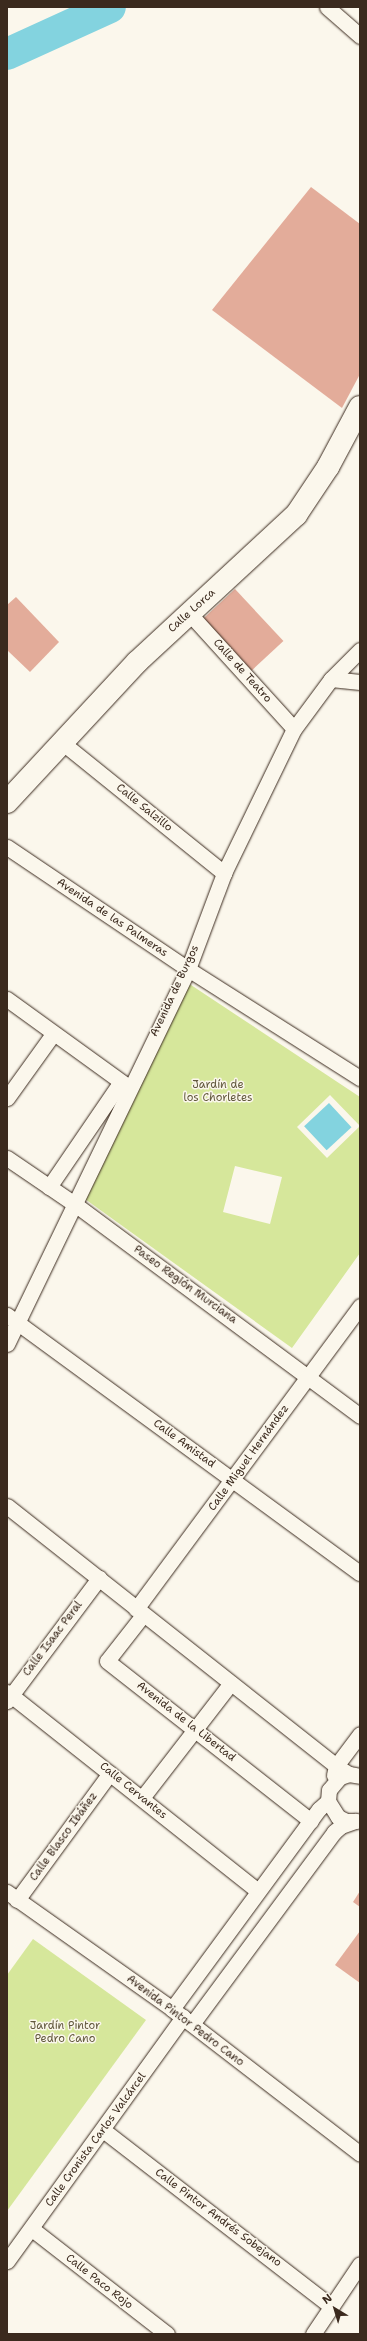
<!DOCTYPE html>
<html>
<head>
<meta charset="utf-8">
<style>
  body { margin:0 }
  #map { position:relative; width:367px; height:2341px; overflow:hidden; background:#fbf7ec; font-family:"Shantell Sans",sans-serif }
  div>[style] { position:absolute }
  .green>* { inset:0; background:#d6e79b }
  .water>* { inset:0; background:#83d3df; transform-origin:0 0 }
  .river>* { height:32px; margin:-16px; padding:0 16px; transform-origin:16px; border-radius:16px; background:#83d3df }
  .building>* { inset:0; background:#e3ac9a; transform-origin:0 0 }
  .roads { filter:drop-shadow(0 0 1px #3b2a1e) drop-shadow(0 0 1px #3b2a1e) }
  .street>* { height:15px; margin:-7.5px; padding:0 7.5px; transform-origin:7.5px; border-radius:7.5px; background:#fbf7ec }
  .primary>* { height:22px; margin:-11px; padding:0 11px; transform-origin:11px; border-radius:11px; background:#fbf7ec }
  span { translate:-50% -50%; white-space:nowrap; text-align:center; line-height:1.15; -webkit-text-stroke:3px #fbf7ec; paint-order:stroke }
  .street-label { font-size:11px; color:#3b2a1e }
  .park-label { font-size:11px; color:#62593d }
  .frame { position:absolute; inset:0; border:8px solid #3b2a1e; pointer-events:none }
  .north { position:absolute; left:315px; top:2289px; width:40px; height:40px; -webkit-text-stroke:3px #fbf7ec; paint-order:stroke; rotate:322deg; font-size:11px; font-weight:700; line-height:16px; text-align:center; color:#3b2a1e }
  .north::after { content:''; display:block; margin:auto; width:14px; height:18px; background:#3b2a1e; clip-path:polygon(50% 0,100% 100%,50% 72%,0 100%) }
</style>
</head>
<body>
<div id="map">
  <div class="green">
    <div style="clip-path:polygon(evenodd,188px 983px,360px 1097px,360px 1253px,292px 1348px,85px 1199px,188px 983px,330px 1095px,360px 1126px,327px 1158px,297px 1127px,330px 1095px,188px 983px,235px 1166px,282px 1177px,270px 1224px,223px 1212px,235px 1166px)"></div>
    <div style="clip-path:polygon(33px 1939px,146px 2020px,7px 2211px,7px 1975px)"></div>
  </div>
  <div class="water">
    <div style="left:329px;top:1103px;width:33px;height:34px;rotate:47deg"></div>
  </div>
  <div class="river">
    <div style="left:7px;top:54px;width:113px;rotate:-24.5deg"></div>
  </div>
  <div class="building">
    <div style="clip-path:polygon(311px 187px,360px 224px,360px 374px,342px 408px,212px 310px)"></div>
    <div style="left:235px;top:589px;width:71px;height:44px;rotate:47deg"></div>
    <div style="clip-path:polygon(16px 597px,59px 642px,30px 672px,7px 650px,7px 605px)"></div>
    <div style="clip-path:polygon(360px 1891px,360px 1907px,353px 1902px)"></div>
    <div style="clip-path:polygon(360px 1931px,360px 1983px,335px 1965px)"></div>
  </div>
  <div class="roads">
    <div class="street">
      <div style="left:327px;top:7px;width:44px;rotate:41.3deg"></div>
      <div style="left:189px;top:613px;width:156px;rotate:47.8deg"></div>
      <div style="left:331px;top:679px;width:29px;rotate:6deg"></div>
      <div style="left:64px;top:744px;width:206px;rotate:38.9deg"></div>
      <div style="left:7px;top:847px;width:218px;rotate:34deg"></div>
      <div style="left:188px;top:969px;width:204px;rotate:32.4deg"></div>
      <div style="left:7px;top:999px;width:152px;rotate:35.9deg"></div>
      <div style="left:7px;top:1098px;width:79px;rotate:-54.3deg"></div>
      <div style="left:7px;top:1158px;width:83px;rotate:34.3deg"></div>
      <div style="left:76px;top:1205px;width:354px;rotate:36.6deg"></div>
      <div style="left:49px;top:1187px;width:126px;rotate:-55.7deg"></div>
      <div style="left:7px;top:1315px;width:437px;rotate:36.2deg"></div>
      <div style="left:7px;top:1344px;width:416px;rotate:-64.2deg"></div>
      <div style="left:188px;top:969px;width:103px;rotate:-69.4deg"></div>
      <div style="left:224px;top:873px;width:160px;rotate:-64.1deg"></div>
      <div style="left:294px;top:729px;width:62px;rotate:-53.5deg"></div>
      <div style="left:331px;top:679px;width:41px;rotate:-45deg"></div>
      <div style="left:7px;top:1506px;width:419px;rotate:38.3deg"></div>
      <div style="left:336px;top:1766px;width:15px;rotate:32deg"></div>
      <div style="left:136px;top:1609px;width:377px;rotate:-53.5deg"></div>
      <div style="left:143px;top:1615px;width:58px;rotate:128deg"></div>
      <div style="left:107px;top:1661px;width:259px;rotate:38.1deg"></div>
      <div style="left:7px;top:1692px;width:320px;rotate:38.4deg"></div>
      <div style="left:7px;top:1701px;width:154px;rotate:-53.2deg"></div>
      <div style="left:334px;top:1775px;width:9px;rotate:-77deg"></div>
      <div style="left:336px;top:1766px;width:40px;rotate:-53deg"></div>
      <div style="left:142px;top:1798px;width:145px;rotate:-52.3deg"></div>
      <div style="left:356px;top:1821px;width:10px;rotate:180deg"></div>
      <div style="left:346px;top:1821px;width:9px;rotate:-153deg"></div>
      <div style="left:338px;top:1817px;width:19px;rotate:-122deg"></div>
      <div style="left:328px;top:1801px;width:11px;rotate:-85deg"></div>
      <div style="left:329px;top:1790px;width:17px;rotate:-50deg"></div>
      <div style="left:340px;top:1777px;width:9px;rotate:-18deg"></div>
      <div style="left:349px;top:1774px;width:11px;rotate:10deg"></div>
      <div style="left:7px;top:1892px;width:202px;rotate:35.3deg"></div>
      <div style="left:172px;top:2009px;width:237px;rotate:37.6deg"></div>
      <div style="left:17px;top:1900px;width:157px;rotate:-53.8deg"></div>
      <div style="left:172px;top:2009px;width:248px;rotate:-53.7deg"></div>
      <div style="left:319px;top:1809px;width:12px;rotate:-42deg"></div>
      <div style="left:192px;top:2024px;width:239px;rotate:-53.5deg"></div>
      <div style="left:334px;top:1832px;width:9px;rotate:-41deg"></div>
      <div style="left:341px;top:1826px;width:15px;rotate:-20deg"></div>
      <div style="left:103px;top:2130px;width:289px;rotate:37.7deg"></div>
      <div style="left:32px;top:2229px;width:171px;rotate:37.9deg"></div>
      <div style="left:7px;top:2261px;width:301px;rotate:-54.2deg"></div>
      <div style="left:313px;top:2334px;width:84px;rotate:-56.1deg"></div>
    </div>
    <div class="primary">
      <div style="left:7px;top:802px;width:191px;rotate:-47.1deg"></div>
      <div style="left:137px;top:662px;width:217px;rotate:-42.8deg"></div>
      <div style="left:296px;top:515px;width:58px;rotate:-56.3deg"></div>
      <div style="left:328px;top:467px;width:68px;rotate:-61.9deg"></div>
    </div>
  </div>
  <div class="street-label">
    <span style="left:192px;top:611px;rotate:-42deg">Calle Lorca</span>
    <span style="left:242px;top:671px;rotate:48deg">Calle de Teatro</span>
    <span style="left:144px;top:808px;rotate:39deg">Calle Salzillo</span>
    <span style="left:112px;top:918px;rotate:34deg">Avenida de las Palmeras</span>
    <span style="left:175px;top:991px;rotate:-65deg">Avenida de Burgos</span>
    <span style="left:185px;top:1285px;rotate:36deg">Paseo Región Murciana</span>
    <span style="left:184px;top:1444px;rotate:36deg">Calle Amistad</span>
    <span style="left:249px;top:1458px;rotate:-54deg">Calle Miguel Hernández</span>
    <span style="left:53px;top:1639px;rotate:-53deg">Calle Isaac Peral</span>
    <span style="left:186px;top:1722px;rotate:38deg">Avenida de la Libertad</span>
    <span style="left:133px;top:1791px;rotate:39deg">Calle Cervantes</span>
    <span style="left:64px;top:1837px;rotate:-54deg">Calle Blasco Ibáñez</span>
    <span style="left:185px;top:2021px;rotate:37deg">Avenida Pintor Pedro Cano</span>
    <span style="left:96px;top:2140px;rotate:-54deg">Calle Cronista Carlos Valcárcel</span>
    <span style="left:218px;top:2218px;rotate:37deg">Calle Pintor Andrés Sobejano</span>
    <span style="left:99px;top:2282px;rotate:38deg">Calle Paco Rojo</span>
  </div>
  <div class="park-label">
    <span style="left:218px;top:1092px">Jardín de<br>los Chorletes</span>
    <span style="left:65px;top:2033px">Jardín Pintor<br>Pedro Cano</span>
  </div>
  <div class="frame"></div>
  <div class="north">N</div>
</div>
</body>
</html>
